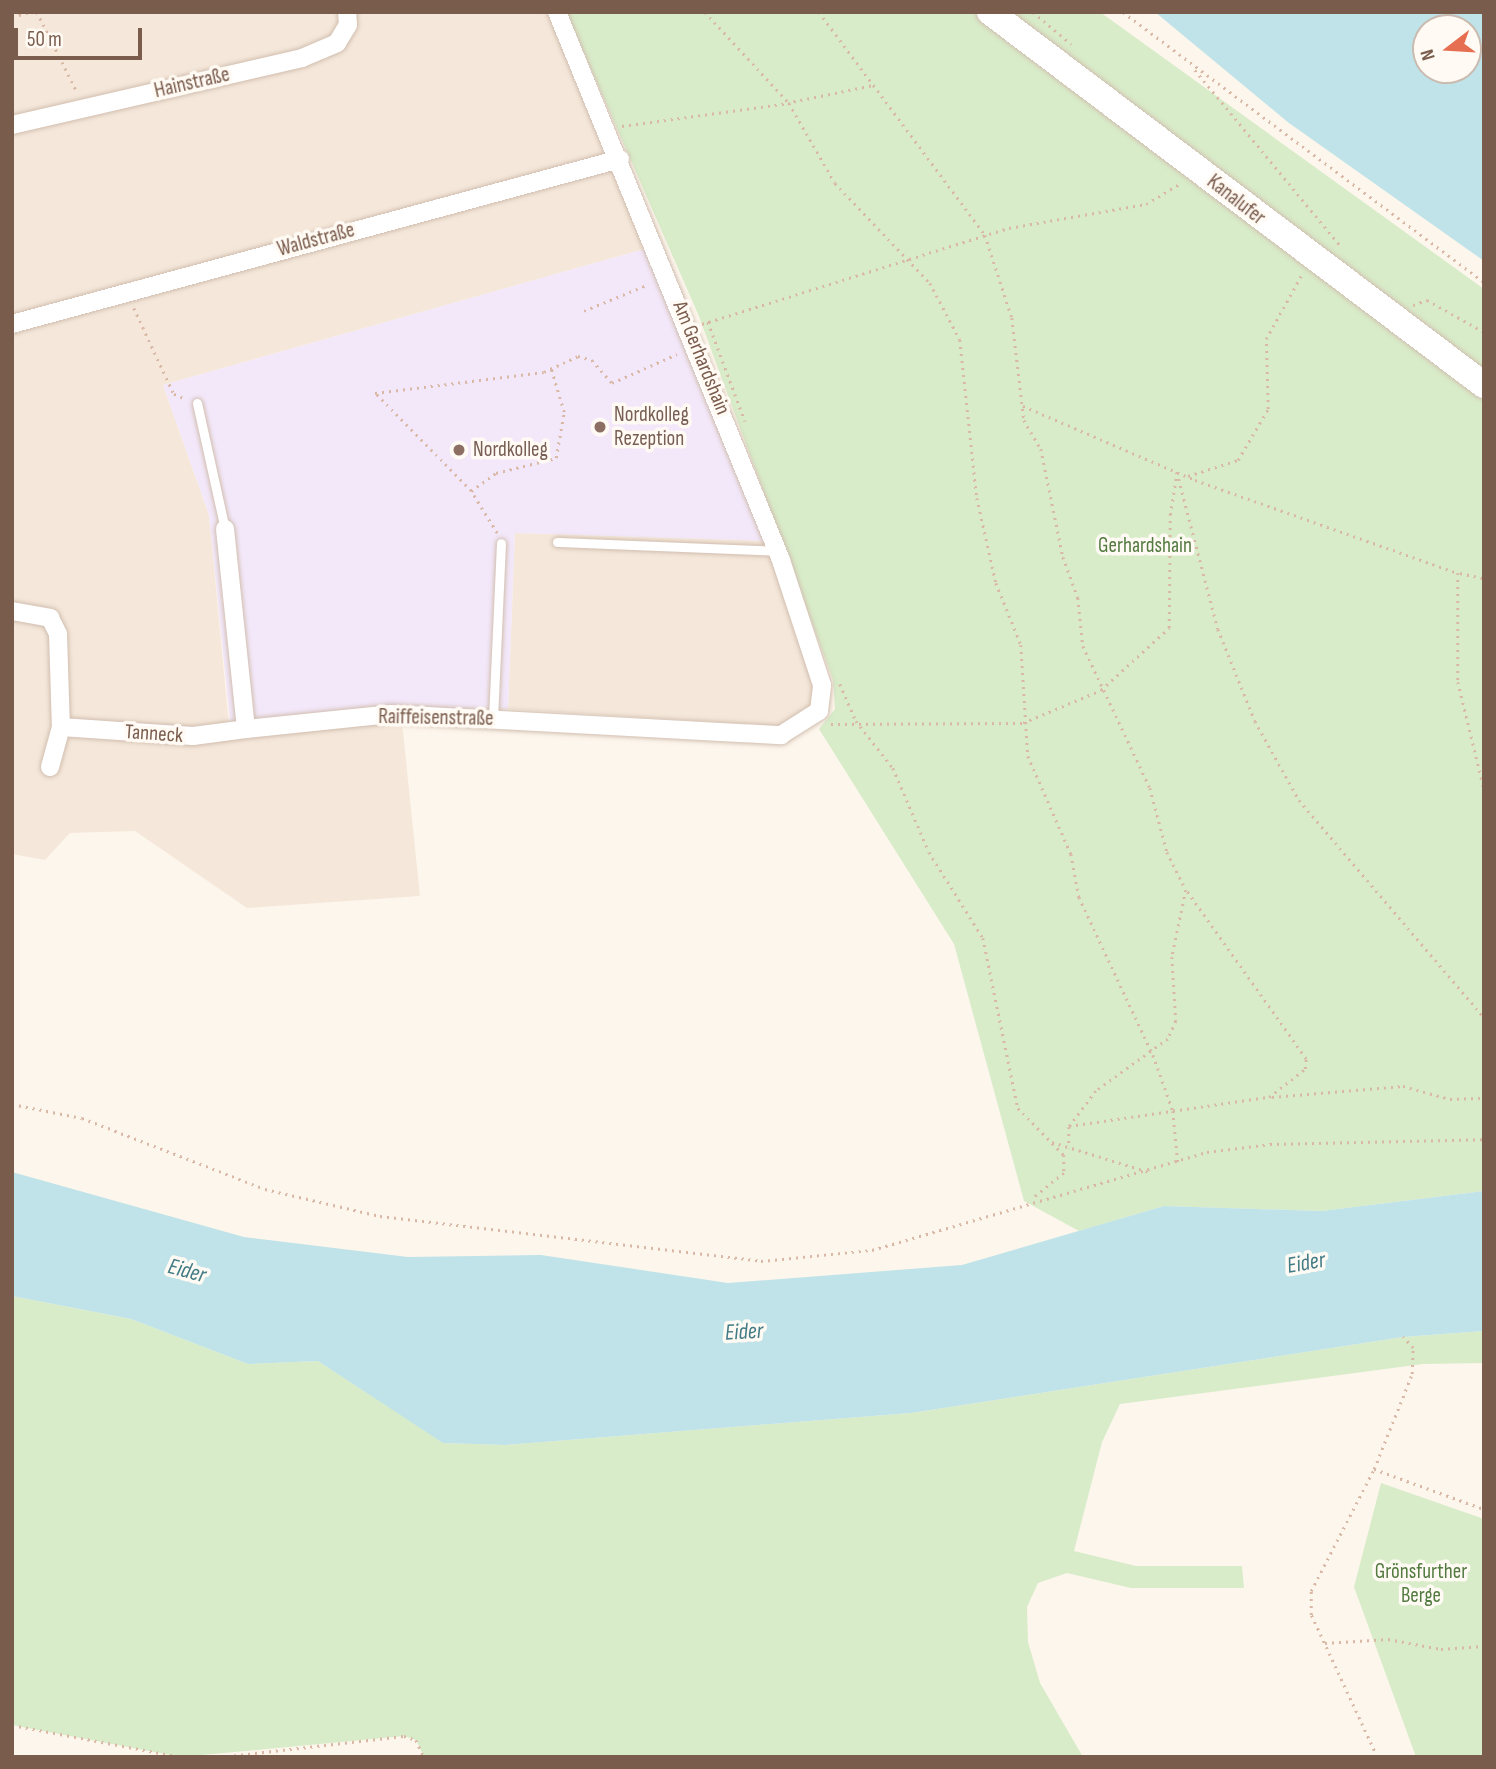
<!DOCTYPE html>
<html>
<head>
<meta charset="utf-8">
<style>
  body { margin:0 }
  #map { position:relative; width:1496px; height:1769px; overflow:hidden; background:#fdf6ec; font-family:"Sofia Sans Condensed",sans-serif }
  div>[style] { position:absolute }
  .residential>* { inset:0; background:#f5e8da }
  .education>* { inset:0; background:#f3e8fa }
  .green>* { inset:0; background:#d8ecc9 }
  .water>* { inset:0; background:#bfe3e8 }
  .path>* { height:2.5px; margin-top:-1.25px; transform-origin:0; background:repeating-linear-gradient(90deg,#d9b8a5 0 2px,transparent 0 7px) }
  .roads { filter:drop-shadow(0 0 2px #d1beb0) drop-shadow(0 0 2px #d1beb0) }
  .lane>* { height:9px; margin:-4.5px; padding:0 4.5px; transform-origin:4.5px; border-radius:4.5px; background:#fff }
  .street>* { height:18px; margin:-9px; padding:0 9px; transform-origin:9px; border-radius:9px; background:#fff }
  .secondary>* { height:26px; margin:-13px; padding:0 13px; transform-origin:13px; border-radius:13px; background:#fff }
  .dots>* { width:19px; height:19px; translate:-50% -50%; box-sizing:border-box; border:4px solid #fffaf3; border-radius:50% }
  span { translate:-50% -50%; white-space:nowrap; text-align:center; line-height:1.15; -webkit-text-stroke:7px #fffaf3; paint-order:stroke }
  .street-label { font-size:21px; color:#7a5c4d }
  .education-label { font-size:21px; color:#785e54 }
  .left { translate:0 -50%; text-align:left }
  .park-label { font-size:21px; color:#537a41 }
  .water-label { font-size:23px; color:#437c86; font-style:italic }
  .frame { position:absolute; inset:0; border:14px solid #7a5c4d; pointer-events:none }
  .north { position:absolute; left:1412px; top:14px; width:70px; height:70px; box-sizing:border-box; background:#fffaf3; border:2px solid #cabbb1; border-radius:50%; rotate:253deg; font-size:19px; font-weight:700; line-height:28px; text-align:center; color:#7a5c4d }
  .north::after { content:''; display:block; margin:auto; width:24px; height:32px; background:#e76f51; clip-path:polygon(50% 0,100% 100%,50% 72%,0 100%) }
  .scale { position:absolute; left:14px; top:28px; width:128px; height:32px; box-sizing:border-box; border:4px solid #7a5c4d; border-top:0; padding-left:9px; font-size:21px; line-height:24px; white-space:nowrap; color:#7a5c4d; -webkit-text-stroke:5px #fffaf3; paint-order:stroke }
</style>
</head>
<body>
<div id="map">
  <div class="residential">
    <div style="clip-path:polygon(12px 12px,548px 12px,648px 248px,163px 385px,209px 515px,230px 737px,402px 722px,420px 896px,247px 908px,135px 831px,70px 833px,45px 860px,12px 854px)"></div>
    <div style="clip-path:polygon(515px 533px,769px 541px,817px 683px,813px 706px,781px 726px,508px 709px)"></div>
  </div>
  <div class="education">
    <div style="clip-path:polygon(648px 248px,769px 541px,515px 533px,508px 709px,391px 708px,230px 723px,209px 515px,163px 385px)"></div>
  </div>
  <div class="green">
    <div style="clip-path:polygon(566px 12px,1100px 12px,1484px 289px,1484px 1191px,1322px 1211px,1164px 1206px,1079px 1231px,1024px 1201px,954px 944px,819px 729px,835px 709px,833px 680px,698px 314px)"></div>
    <div style="clip-path:polygon(12px 1296px,131px 1319px,248px 1364px,318px 1361px,444px 1443px,505px 1445px,911px 1413px,1403px 1337px,1484px 1331px,1484px 1363px,1423px 1364px,1120px 1404px,1102px 1442px,1074px 1551px,1136px 1566px,1242px 1566px,1244px 1588px,1131px 1588px,1067px 1573px,1038px 1583px,1027px 1607px,1028px 1642px,1040px 1683px,1083px 1757px,424px 1757px,416px 1740px,404px 1736px,181px 1757px,12px 1725px)"></div>
    <div style="clip-path:polygon(1381px 1483px,1484px 1519px,1484px 1757px,1416px 1757px,1354px 1587px)"></div>
  </div>
  <div class="water">
    <div style="clip-path:polygon(evenodd,1155px 12px,1484px 12px,1484px 261px,1289px 123px,1155px 12px,1426px 28px,1468px 28px,1468px 70px,1426px 70px,1426px 28px)"></div>
    <div style="clip-path:polygon(12px 1172px,244px 1237px,408px 1257px,541px 1255px,728px 1283px,962px 1265px,1164px 1206px,1322px 1211px,1484px 1191px,1484px 1331px,1403px 1337px,911px 1413px,505px 1445px,443px 1443px,318px 1361px,248px 1364px,131px 1319px,12px 1296px)"></div>
  </div>
  <div class="path">
    <div style="left:37px;top:12px;width:89px;rotate:63.4deg"></div>
    <div style="left:705px;top:12px;width:124px;rotate:47.3deg"></div>
    <div style="left:819px;top:12px;width:278px;rotate:53.3deg"></div>
    <div style="left:985px;top:235px;width:87px;rotate:72deg"></div>
    <div style="left:1012px;top:318px;width:103px;rotate:83.3deg"></div>
    <div style="left:1024px;top:420px;width:34px;rotate:60deg"></div>
    <div style="left:1041px;top:449px;width:110px;rotate:78.5deg"></div>
    <div style="left:1063px;top:557px;width:44px;rotate:69.9deg"></div>
    <div style="left:1078px;top:598px;width:48px;rotate:84.1deg"></div>
    <div style="left:1083px;top:646px;width:157px;rotate:64.7deg"></div>
    <div style="left:1150px;top:788px;width:66px;rotate:75.1deg"></div>
    <div style="left:1167px;top:852px;width:42px;rotate:63.4deg"></div>
    <div style="left:1186px;top:890px;width:68px;rotate:101.8deg"></div>
    <div style="left:1172px;top:957px;width:64px;rotate:86.4deg"></div>
    <div style="left:1176px;top:1021px;width:20px;rotate:114deg"></div>
    <div style="left:1168px;top:1039px;width:89px;rotate:144.2deg"></div>
    <div style="left:1096px;top:1091px;width:45px;rotate:126.9deg"></div>
    <div style="left:1069px;top:1127px;width:21px;rotate:90deg"></div>
    <div style="left:1033px;top:12px;width:50px;rotate:40.1deg"></div>
    <div style="left:1123px;top:12px;width:451px;rotate:36.8deg"></div>
    <div style="left:12px;top:17px;width:18px;rotate:-16deg"></div>
    <div style="left:1195px;top:70px;width:231px;rotate:50.4deg"></div>
    <div style="left:871px;top:86px;width:84px;rotate:168.3deg"></div>
    <div style="left:789px;top:103px;width:92px;rotate:60.1deg"></div>
    <div style="left:835px;top:183px;width:138px;rotate:46.5deg"></div>
    <div style="left:930px;top:283px;width:64px;rotate:62.2deg"></div>
    <div style="left:960px;top:340px;width:159px;rotate:83.9deg"></div>
    <div style="left:977px;top:498px;width:87px;rotate:77.4deg"></div>
    <div style="left:996px;top:583px;width:67px;rotate:68deg"></div>
    <div style="left:1021px;top:645px;width:111px;rotate:86.4deg"></div>
    <div style="left:1028px;top:756px;width:107px;rotate:66.3deg"></div>
    <div style="left:1071px;top:854px;width:44px;rotate:79.5deg"></div>
    <div style="left:1079px;top:897px;width:174px;rotate:64.9deg"></div>
    <div style="left:1153px;top:1055px;width:59px;rotate:70.3deg"></div>
    <div style="left:1173px;top:1111px;width:52px;rotate:84.5deg"></div>
    <div style="left:622px;top:126px;width:169px;rotate:-7.8deg"></div>
    <div style="left:1413px;top:305px;width:15px;rotate:-20deg"></div>
    <div style="left:1427px;top:300px;width:65px;rotate:29.3deg"></div>
    <div style="left:134px;top:308px;width:95px;rotate:65.1deg"></div>
    <div style="left:174px;top:394px;width:11px;rotate:22deg"></div>
    <div style="left:584px;top:311px;width:70px;rotate:-22.6deg"></div>
    <div style="left:708px;top:322px;width:106px;rotate:69.5deg"></div>
    <div style="left:702px;top:324px;width:322px;rotate:-17.4deg"></div>
    <div style="left:1009px;top:228px;width:139px;rotate:-9.9deg"></div>
    <div style="left:1146px;top:204px;width:41px;rotate:-31deg"></div>
    <div style="left:1023px;top:406px;width:187px;rotate:23.3deg"></div>
    <div style="left:1195px;top:480px;width:279px;rotate:19.5deg"></div>
    <div style="left:1458px;top:573px;width:109px;rotate:90deg"></div>
    <div style="left:1458px;top:682px;width:110px;rotate:76.3deg"></div>
    <div style="left:1188px;top:476px;width:52px;rotate:-17.7deg"></div>
    <div style="left:1238px;top:460px;width:59px;rotate:-59.5deg"></div>
    <div style="left:1268px;top:409px;width:70px;rotate:-91.6deg"></div>
    <div style="left:1266px;top:339px;width:74px;rotate:-61deg"></div>
    <div style="left:471px;top:491px;width:31px;rotate:-36deg"></div>
    <div style="left:496px;top:473px;width:62px;rotate:-14deg"></div>
    <div style="left:556px;top:458px;width:47px;rotate:-80.1deg"></div>
    <div style="left:564px;top:412px;width:45px;rotate:-106.8deg"></div>
    <div style="left:497px;top:533px;width:49px;rotate:-121.8deg"></div>
    <div style="left:471px;top:491px;width:137px;rotate:-134.4deg"></div>
    <div style="left:375px;top:393px;width:170px;rotate:-7.1deg"></div>
    <div style="left:544px;top:372px;width:38px;rotate:-25deg"></div>
    <div style="left:578px;top:356px;width:15px;rotate:16deg"></div>
    <div style="left:592px;top:360px;width:30px;rotate:49deg"></div>
    <div style="left:612px;top:383px;width:71px;rotate:-24deg"></div>
    <div style="left:1460px;top:573px;width:25px;rotate:12deg"></div>
    <div style="left:840px;top:684px;width:40px;rotate:66.6deg"></div>
    <div style="left:856px;top:721px;width:60px;rotate:51.8deg"></div>
    <div style="left:893px;top:768px;width:91px;rotate:66.8deg"></div>
    <div style="left:929px;top:852px;width:102px;rotate:57.9deg"></div>
    <div style="left:983px;top:938px;width:174px;rotate:78.4deg"></div>
    <div style="left:1018px;top:1108px;width:66px;rotate:45.6deg"></div>
    <div style="left:1064px;top:1155px;width:18px;rotate:90deg"></div>
    <div style="left:1064px;top:1173px;width:41px;rotate:140.9deg"></div>
    <div style="left:831px;top:724px;width:192px;rotate:-0.3deg"></div>
    <div style="left:1023px;top:723px;width:85px;rotate:-22.9deg"></div>
    <div style="left:1101px;top:690px;width:92px;rotate:-42.4deg"></div>
    <div style="left:1169px;top:628px;width:113px;rotate:-89.5deg"></div>
    <div style="left:1170px;top:515px;width:44px;rotate:-80.8deg"></div>
    <div style="left:1177px;top:472px;width:162px;rotate:75.4deg"></div>
    <div style="left:1218px;top:629px;width:99px;rotate:68.1deg"></div>
    <div style="left:1255px;top:721px;width:90px;rotate:60.9deg"></div>
    <div style="left:1299px;top:800px;width:285px;rotate:49.6deg"></div>
    <div style="left:1272px;top:1097px;width:131px;rotate:-4.8deg"></div>
    <div style="left:1403px;top:1086px;width:49px;rotate:15.5deg"></div>
    <div style="left:1450px;top:1099px;width:34px;rotate:-2deg"></div>
    <div style="left:12px;top:1104px;width:71px;rotate:11.3deg"></div>
    <div style="left:82px;top:1118px;width:196px;rotate:21.2deg"></div>
    <div style="left:265px;top:1189px;width:118px;rotate:13.2deg"></div>
    <div style="left:380px;top:1216px;width:384px;rotate:6.7deg"></div>
    <div style="left:761px;top:1261px;width:112px;rotate:-5.7deg"></div>
    <div style="left:872px;top:1250px;width:349px;rotate:-16.3deg"></div>
    <div style="left:1207px;top:1152px;width:64px;rotate:-7.2deg"></div>
    <div style="left:1270px;top:1144px;width:214px;rotate:-1.3deg"></div>
    <div style="left:1069px;top:1126px;width:202px;rotate:-8.3deg"></div>
    <div style="left:1269px;top:1097px;width:46px;rotate:-37.9deg"></div>
    <div style="left:1305px;top:1069px;width:10px;rotate:-84deg"></div>
    <div style="left:1306px;top:1059px;width:207px;rotate:-125.4deg"></div>
    <div style="left:1052px;top:1142px;width:102px;rotate:17.2deg"></div>
    <div style="left:1374px;top:1469px;width:117px;rotate:20deg"></div>
    <div style="left:1325px;top:1643px;width:63px;rotate:-3.6deg"></div>
    <div style="left:1388px;top:1639px;width:54px;rotate:10.7deg"></div>
    <div style="left:1441px;top:1649px;width:43px;rotate:-4deg"></div>
    <div style="left:12px;top:1725px;width:172px;rotate:10.7deg"></div>
    <div style="left:220px;top:1757px;width:185px;rotate:-6.5deg"></div>
    <div style="left:404px;top:1736px;width:13px;rotate:18deg"></div>
    <div style="left:416px;top:1740px;width:19px;rotate:65deg"></div>
    <div style="left:1377px;top:1757px;width:157px;rotate:-114.9deg"></div>
    <div style="left:1311px;top:1615px;width:24px;rotate:-90deg"></div>
    <div style="left:1311px;top:1591px;width:137px;rotate:-62.7deg"></div>
    <div style="left:1374px;top:1469px;width:102px;rotate:-68.2deg"></div>
    <div style="left:1412px;top:1374px;width:26px;rotate:-88deg"></div>
    <div style="left:1413px;top:1348px;width:15px;rotate:-132deg"></div>
  </div>
  <div class="roads">
    <div class="lane">
      <div style="left:197px;top:403px;width:129px;rotate:77.5deg"></div>
      <div style="left:557px;top:542px;width:221px;rotate:2.3deg"></div>
      <div style="left:493px;top:719px;width:176px;rotate:-87.4deg"></div>
    </div>
    <div class="street">
      <div style="left:12px;top:125px;width:298px;rotate:-13deg"></div>
      <div style="left:302px;top:58px;width:38px;rotate:-23deg"></div>
      <div style="left:337px;top:43px;width:21px;rotate:-59deg"></div>
      <div style="left:348px;top:25px;width:13px;rotate:-94deg"></div>
      <div style="left:12px;top:324px;width:630px;rotate:-15.18deg"></div>
      <div style="left:225px;top:529px;width:201px;rotate:84deg"></div>
      <div style="left:246px;top:729px;width:145px;rotate:-5.9deg"></div>
      <div style="left:390px;top:714px;width:392px;rotate:3.1deg"></div>
      <div style="left:781px;top:735px;width:45px;rotate:-32.3deg"></div>
      <div style="left:819px;top:711px;width:26px;rotate:-83deg"></div>
      <div style="left:822px;top:685px;width:132px;rotate:-108.2deg"></div>
      <div style="left:781px;top:560px;width:592px;rotate:-112.23deg"></div>
      <div style="left:12px;top:611px;width:39px;rotate:10deg"></div>
      <div style="left:50px;top:618px;width:18px;rotate:63deg"></div>
      <div style="left:58px;top:634px;width:93px;rotate:88.2deg"></div>
      <div style="left:61px;top:727px;width:132px;rotate:3.9deg"></div>
      <div style="left:193px;top:736px;width:53px;rotate:-7.5deg"></div>
      <div style="left:50px;top:767px;width:41px;rotate:-74.6deg"></div>
    </div>
    <div class="secondary">
      <div style="left:990px;top:12px;width:619px;rotate:37.06deg"></div>
    </div>
  </div>
  <div class="dots">
    <div style="left:600px;top:427px;background:#8d6e63"></div>
    <div style="left:459px;top:450px;background:#8d6e63"></div>
  </div>
  <div class="street-label">
    <span style="left:192px;top:83px;rotate:-13deg">Hainstraße</span>
    <span style="left:1236px;top:200px;rotate:38deg">Kanalufer</span>
    <span style="left:316px;top:240px;rotate:-15deg">Waldstraße</span>
    <span style="left:701px;top:358px;rotate:68deg">Am Gerhardshain</span>
    <span style="left:436px;top:718px;rotate:1deg">Raiffeisenstraße</span>
    <span style="left:154px;top:734px;rotate:4deg">Tanneck</span>
  </div>
  <div class="education-label">
    <span class="left" style="left:614px;top:427px">Nordkolleg<br>Rezeption</span>
    <span class="left" style="left:473px;top:450px">Nordkolleg</span>
  </div>
  <div class="park-label">
    <span style="left:1145px;top:546px">Gerhardshain</span>
    <span style="left:1421px;top:1584px">Grönsfurther<br>Berge</span>
  </div>
  <div class="water-label">
    <span style="left:1306px;top:1263px;rotate:-10deg">Eider</span>
    <span style="left:187px;top:1271px;rotate:15deg">Eider</span>
    <span style="left:744px;top:1332px;rotate:-3deg">Eider</span>
  </div>
  <div class="frame"></div>
  <div class="north">N</div>
  <div class="scale">50 m</div>
</div>
</body>
</html>
